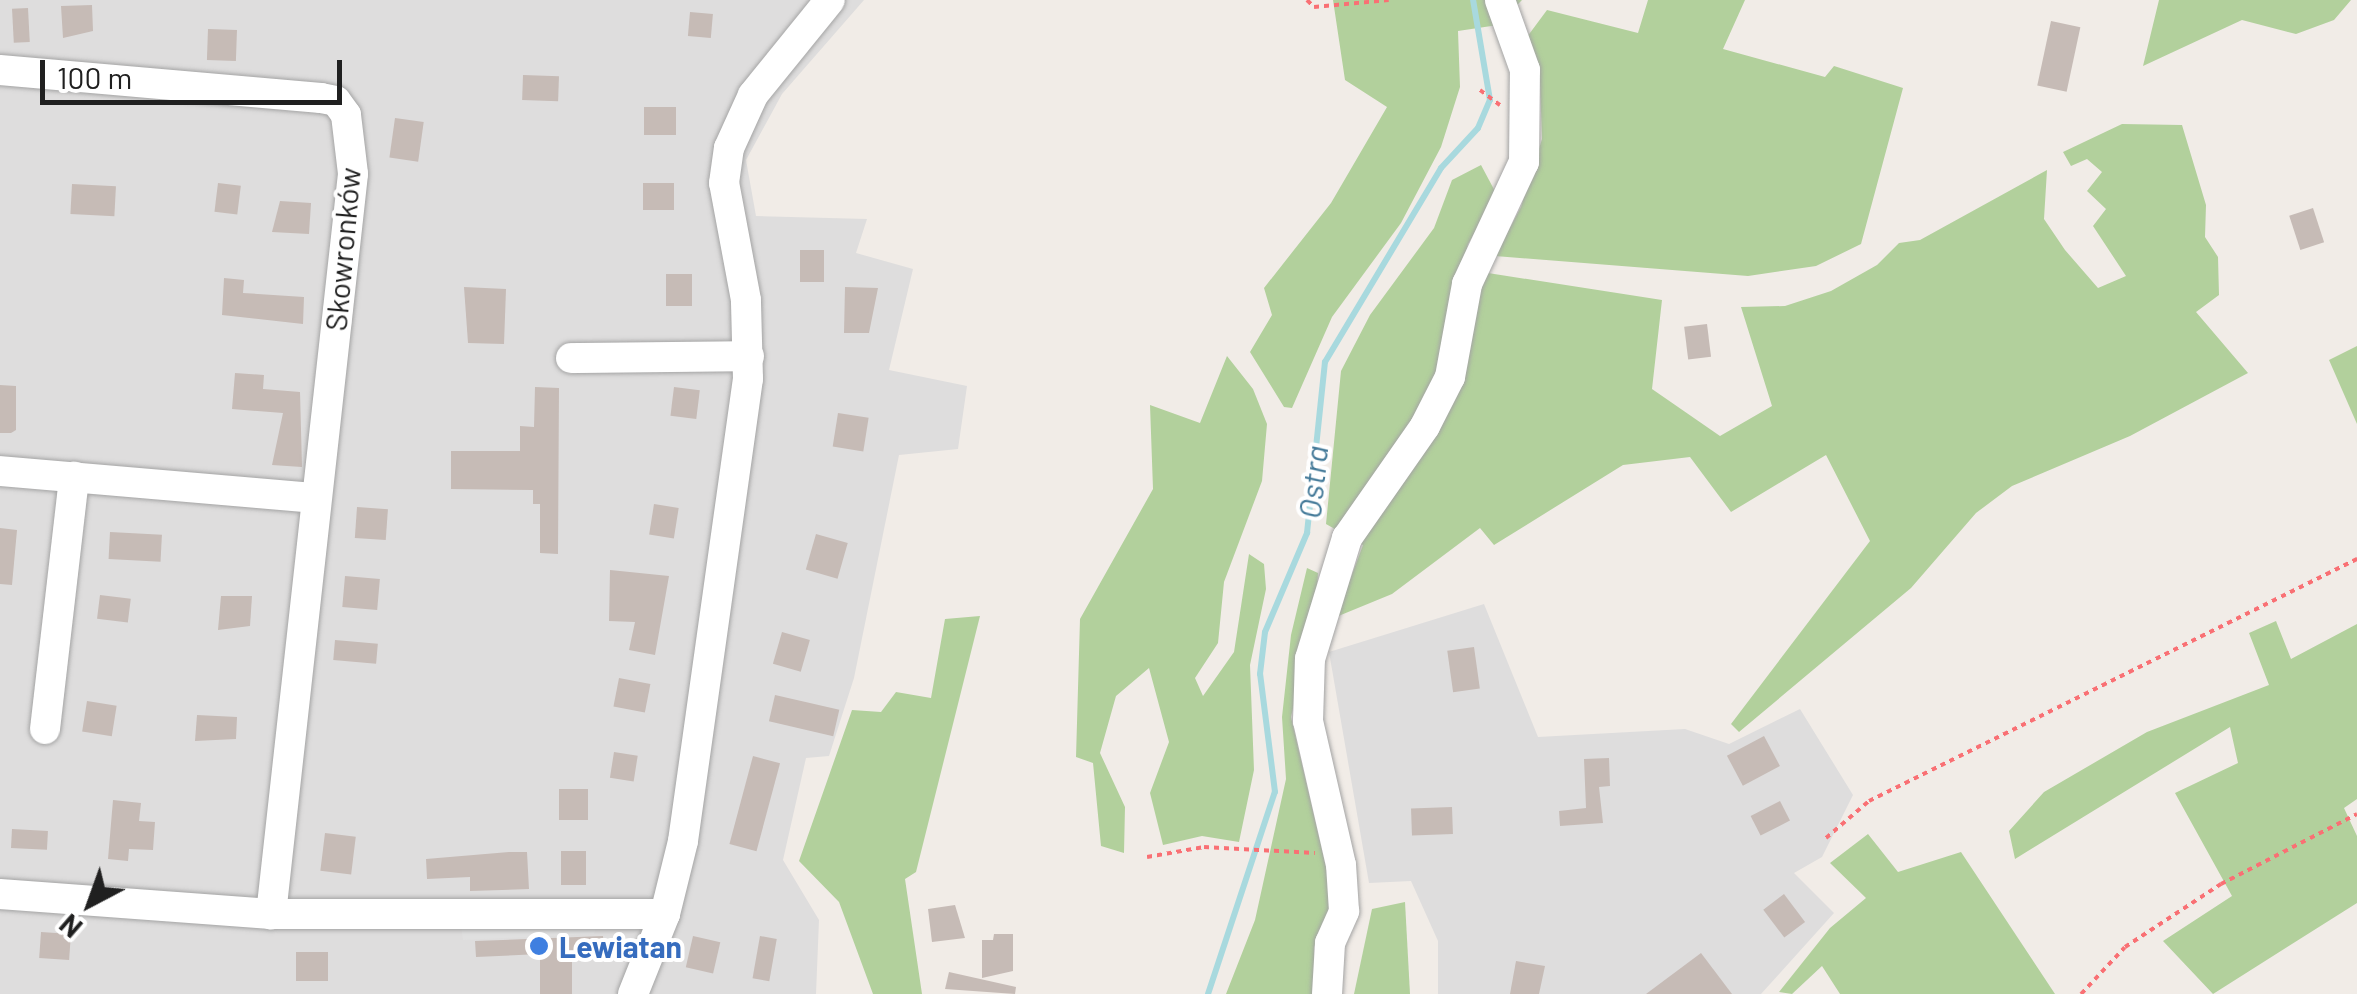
<!DOCTYPE html>
<html>
<head>
<meta charset="utf-8">
<style>
  body { margin:0 }
  #map { position:relative; width:2357px; height:994px; overflow:hidden; background:#f1ece7; font-family:Barlow,sans-serif }
  div>[style] { position:absolute }
  .residential>* { inset:0; background:#dedddd }
  .forest>* { inset:0; background:#b2d09c }
  .parking>* { inset:0; background:#e0e0e0 }
  .stream>* { height:6px; margin:-3px; padding:0 3px; transform-origin:3px; border-radius:3px; background:#a8d9de }
  .building>* { inset:0; background:#c6bbb6; transform-origin:0 0 }
  .path>* { height:4px; margin-top:-2px; transform-origin:0; background:repeating-linear-gradient(90deg,#f97074 0 5px,transparent 0 10px) }
  .roads { filter:drop-shadow(0 0 2px #a4a4a4) drop-shadow(0 0 2px #a4a4a4) }
  .minor>* { height:30px; margin:-15px; padding:0 15px; transform-origin:15px; border-radius:15px; background:#fff }
  .dots>* { width:28px; height:28px; translate:-50% -50%; box-sizing:border-box; border:5px solid #fff; border-radius:50% }
  span { translate:-50% -50%; white-space:nowrap; text-align:center; line-height:1.15; -webkit-text-stroke:8px #fff; paint-order:stroke }
  .street-label { font-size:30px; color:#202020 }
  .shop-label { font-size:30px; color:#366cbe; font-weight:700 }
  .left { translate:0 -50%; text-align:left }
  .water-label { font-size:32px; color:#437998; font-style:italic }
  .north { position:absolute; left:40px; top:854px; width:100px; height:100px; -webkit-text-stroke:8px #fff; paint-order:stroke; rotate:221deg; font-size:28px; font-weight:700; line-height:40px; text-align:center; color:#202020 }
  .north::after { content:''; display:block; margin:auto; width:35px; height:45px; background:#202020; clip-path:polygon(50% 0,100% 100%,50% 72%,0 100%) }
  .scale { position:absolute; left:40px; top:60px; width:302px; height:45px; box-sizing:border-box; border:5px solid #202020; border-top:0; padding-left:12px; font-size:30px; line-height:35px; white-space:nowrap; color:#202020; -webkit-text-stroke:8px #fff; paint-order:stroke }
</style>
</head>
<body>
<div id="map">
  <div class="residential">
    <div style="clip-path:polygon(0 0,864px 0,782px 94px,746px 160px,756px 216px,867px 219px,856px 253px,913px 269px,889px 370px,967px 386px,958px 449px,899px 455px,854px 678px,829px 756px,806px 758px,783px 860px,819px 920px,816px 994px,0 994px)"></div>
    <div style="clip-path:polygon(1484px 604px,1538px 737px,1685px 729px,1729px 744px,1800px 709px,1853px 795px,1822px 857px,1794px 873px,1834px 913px,1761px 994px,1438px 994px,1438px 941px,1411px 881px,1369px 883px,1329px 652px)"></div>
  </div>
  <div class="forest">
    <div style="clip-path:polygon(1333px 0,1522px 0,1498px 25px,1458px 31px,1460px 87px,1441px 147px,1401px 223px,1332px 317px,1292px 408px,1284px 407px,1250px 352px,1272px 315px,1264px 288px,1331px 203px,1387px 107px,1345px 80px)"></div>
    <div style="clip-path:polygon(1648px 0,1745px 0,1723px 49px,1825px 77px,1834px 66px,1903px 88px,1861px 244px,1816px 266px,1748px 276px,1495px 256px,1521px 207px,1542px 139px,1540px 82px,1527px 37px,1547px 10px,1638px 33px)"></div>
    <div style="clip-path:polygon(2159px 0,2351px 0,2334px 20px,2296px 34px,2242px 20px,2143px 66px)"></div>
    <div style="clip-path:polygon(2122px 124px,2182px 125px,2206px 205px,2205px 237px,2218px 257px,2219px 295px,2196px 312px,2248px 373px,2130px 436px,2012px 486px,1976px 513px,1911px 588px,1739px 732px,1731px 724px,1870px 541px,1826px 455px,1731px 512px,1690px 457px,1623px 465px,1494px 545px,1480px 528px,1392px 594px,1336px 617px,1363px 545px,1326px 524px,1341px 371px,1370px 315px,1434px 228px,1452px 180px,1481px 165px,1497px 195px,1468px 244px,1451px 309px,1488px 273px,1662px 300px,1652px 389px,1720px 436px,1772px 406px,1741px 307px,1785px 306px,1831px 291px,1877px 265px,1899px 243px,1920px 240px,2047px 170px,2044px 219px,2065px 250px,2098px 288px,2126px 276px,2093px 226px,2106px 209px,2087px 191px,2102px 172px,2087px 159px,2071px 166px,2063px 152px)"></div>
    <div style="clip-path:polygon(2357px 346px,2357px 424px,2329px 360px)"></div>
    <div style="clip-path:polygon(1227px 356px,1253px 389px,1267px 424px,1262px 481px,1224px 582px,1218px 643px,1195px 678px,1203px 696px,1234px 652px,1249px 554px,1264px 564px,1266px 589px,1250px 665px,1254px 770px,1239px 842px,1202px 836px,1163px 845px,1150px 793px,1169px 742px,1149px 668px,1116px 696px,1100px 753px,1125px 807px,1124px 853px,1101px 846px,1093px 763px,1076px 757px,1080px 619px,1153px 489px,1150px 405px,1200px 423px)"></div>
    <div style="clip-path:polygon(1307px 568px,1318px 573px,1316px 607px,1291px 717px,1335px 906px,1314px 947px,1314px 994px,1226px 994px,1255px 920px,1286px 779px,1282px 717px,1291px 635px)"></div>
    <div style="clip-path:polygon(980px 616px,916px 872px,905px 879px,922px 994px,873px 994px,839px 902px,799px 861px,852px 710px,881px 712px,896px 692px,931px 698px,945px 619px)"></div>
    <div style="clip-path:polygon(2276px 621px,2291px 659px,2357px 624px,2357px 799px,2344px 808px,2357px 836px,2357px 903px,2213px 994px,2163px 941px,2232px 896px,2175px 793px,2238px 763px,2230px 727px,2015px 859px,2009px 831px,2044px 792px,2147px 732px,2269px 685px,2249px 633px)"></div>
    <div style="clip-path:polygon(1868px 834px,1898px 872px,1961px 852px,2055px 994px,1840px 994px,1822px 966px,1792px 994px,1779px 992px,1830px 928px,1866px 898px,1830px 863px)"></div>
    <div style="clip-path:polygon(1405px 902px,1410px 994px,1354px 994px,1372px 909px)"></div>
  </div>
  <div class="parking">
    <div style="clip-path:polygon(598px 923px,594px 934px,463px 940px,461px 927px)"></div>
  </div>
  <div class="stream">
    <div style="left:1208px;top:994px;width:213px;rotate:-71.7deg"></div>
    <div style="left:1275px;top:792px;width:119px;rotate:-97.2deg"></div>
    <div style="left:1260px;top:674px;width:42px;rotate:-83.2deg"></div>
    <div style="left:1265px;top:632px;width:108px;rotate:-67deg"></div>
    <div style="left:1307px;top:533px;width:172px;rotate:-84deg"></div>
    <div style="left:1325px;top:362px;width:226px;rotate:-59.1deg"></div>
    <div style="left:1441px;top:168px;width:54px;rotate:-47.2deg"></div>
    <div style="left:1478px;top:128px;width:30px;rotate:-67deg"></div>
    <div style="left:1490px;top:100px;width:101px;rotate:-99.6deg"></div>
  </div>
  <div class="building">
    <div style="clip-path:polygon(92px 5px,93px 31px,63px 38px,61px 6px)"></div>
    <div style="left:28px;top:8px;width:34px;height:16px;rotate:87deg"></div>
    <div style="left:690px;top:12px;width:23px;height:24px;rotate:5deg"></div>
    <div style="left:2051px;top:21px;width:30px;height:66px;rotate:12deg"></div>
    <div style="left:208px;top:29px;width:29px;height:31px;rotate:2deg"></div>
    <div style="left:523px;top:75px;width:36px;height:25px;rotate:2deg"></div>
    <div style="left:676px;top:107px;width:28px;height:32px;rotate:90deg"></div>
    <div style="left:395px;top:118px;width:29px;height:40px;rotate:8deg"></div>
    <div style="left:218px;top:183px;width:23px;height:29px;rotate:7deg"></div>
    <div style="left:643px;top:183px;width:31px;height:27px"></div>
    <div style="left:72px;top:184px;width:44px;height:30px;rotate:3deg"></div>
    <div style="clip-path:polygon(280px 201px,311px 203px,309px 234px,272px 232px)"></div>
    <div style="left:2313px;top:208px;width:36px;height:25px;rotate:72deg"></div>
    <div style="left:800px;top:250px;width:24px;height:32px"></div>
    <div style="left:692px;top:274px;width:32px;height:26px;rotate:90deg"></div>
    <div style="clip-path:polygon(224px 278px,244px 280px,243px 293px,304px 297px,303px 324px,222px 315px)"></div>
    <div style="clip-path:polygon(464px 287px,506px 289px,504px 344px,468px 343px)"></div>
    <div style="clip-path:polygon(845px 287px,878px 288px,869px 333px,844px 333px)"></div>
    <div style="left:1707px;top:324px;width:33px;height:23px;rotate:83deg"></div>
    <div style="clip-path:polygon(235px 373px,264px 375px,263px 389px,300px 392px,302px 467px,272px 465px,283px 413px,232px 409px)"></div>
    <div style="clip-path:polygon(0 385px,16px 386px,16px 430px,11px 433px,0 433px)"></div>
    <div style="clip-path:polygon(535px 387px,559px 388px,558px 554px,540px 553px,540px 504px,533px 504px,533px 490px,451px 489px,451px 451px,520px 451px,520px 426px,534px 427px)"></div>
    <div style="left:674px;top:387px;width:26px;height:29px;rotate:7deg"></div>
    <div style="left:838px;top:413px;width:31px;height:34px;rotate:9deg"></div>
    <div style="left:654px;top:504px;width:25px;height:31px;rotate:9deg"></div>
    <div style="left:357px;top:507px;width:31px;height:31px;rotate:4deg"></div>
    <div style="clip-path:polygon(0 528px,17px 530px,12px 585px,0 584px)"></div>
    <div style="left:110px;top:532px;width:52px;height:27px;rotate:3deg"></div>
    <div style="left:816px;top:534px;width:33px;height:37px;rotate:16deg"></div>
    <div style="clip-path:polygon(610px 570px,669px 576px,655px 655px,629px 650px,635px 622px,609px 621px)"></div>
    <div style="left:345px;top:576px;width:35px;height:31px;rotate:5deg"></div>
    <div style="left:100px;top:595px;width:31px;height:24px;rotate:7deg"></div>
    <div style="clip-path:polygon(221px 596px,252px 596px,250px 626px,218px 630px)"></div>
    <div style="left:782px;top:632px;width:29px;height:33px;rotate:16deg"></div>
    <div style="left:335px;top:640px;width:43px;height:20px;rotate:5deg"></div>
    <div style="left:1474px;top:647px;width:42px;height:27px;rotate:82deg"></div>
    <div style="left:619px;top:678px;width:32px;height:29px;rotate:11deg"></div>
    <div style="left:775px;top:695px;width:66px;height:27px;rotate:13deg"></div>
    <div style="left:87px;top:701px;width:30px;height:31px;rotate:9deg"></div>
    <div style="clip-path:polygon(197px 715px,237px 717px,236px 739px,195px 741px)"></div>
    <div style="left:1764px;top:736px;width:34px;height:42px;rotate:62deg"></div>
    <div style="left:614px;top:752px;width:24px;height:26px;rotate:9deg"></div>
    <div style="left:753px;top:756px;width:28px;height:91px;rotate:15deg"></div>
    <div style="clip-path:polygon(1609px 758px,1610px 786px,1599px 787px,1603px 823px,1560px 826px,1559px 811px,1586px 808px,1584px 759px)"></div>
    <div style="left:559px;top:789px;width:29px;height:31px"></div>
    <div style="clip-path:polygon(113px 800px,141px 803px,139px 821px,155px 822px,153px 850px,129px 849px,128px 861px,108px 859px)"></div>
    <div style="left:1780px;top:801px;width:22px;height:33px;rotate:63deg"></div>
    <div style="left:1452px;top:807px;width:27px;height:41px;rotate:88deg"></div>
    <div style="left:12px;top:829px;width:36px;height:19px;rotate:3deg"></div>
    <div style="left:325px;top:833px;width:31px;height:38px;rotate:7deg"></div>
    <div style="left:561px;top:851px;width:25px;height:34px"></div>
    <div style="clip-path:polygon(509px 852px,527px 852px,529px 889px,470px 891px,470px 877px,427px 879px,426px 859px)"></div>
    <div style="left:1784px;top:894px;width:35px;height:26px;rotate:53deg"></div>
    <div style="clip-path:polygon(955px 905px,965px 938px,932px 942px,928px 909px)"></div>
    <div style="left:41px;top:932px;width:30px;height:26px;rotate:4deg"></div>
    <div style="clip-path:polygon(994px 934px,1013px 934px,1013px 971px,982px 978px,982px 940px,993px 940px)"></div>
    <div style="clip-path:polygon(603px 936px,604px 951px,572px 953px,572px 994px,540px 994px,540px 954px,476px 957px,475px 941px)"></div>
    <div style="left:693px;top:936px;width:28px;height:32px;rotate:13deg"></div>
    <div style="left:760px;top:936px;width:17px;height:43px;rotate:10deg"></div>
    <div style="left:296px;top:952px;width:32px;height:29px"></div>
    <div style="clip-path:polygon(1701px 953px,1732px 994px,1646px 994px)"></div>
    <div style="clip-path:polygon(1516px 961px,1545px 966px,1539px 994px,1510px 994px)"></div>
    <div style="clip-path:polygon(949px 972px,1016px 987px,1015px 994px,945px 989px)"></div>
  </div>
  <div class="path">
    <div style="left:1307px;top:0;width:10px;rotate:45deg"></div>
    <div style="left:1314px;top:7px;width:75px;rotate:-5.3deg"></div>
    <div style="left:1480px;top:90px;width:25px;rotate:37deg"></div>
    <div style="left:1826px;top:838px;width:57px;rotate:-40.7deg"></div>
    <div style="left:1869px;top:801px;width:545px;rotate:-26.38deg"></div>
    <div style="left:1147px;top:857px;width:58px;rotate:-10deg"></div>
    <div style="left:1204px;top:847px;width:111px;rotate:3.1deg"></div>
    <div style="left:2081px;top:994px;width:64px;rotate:-46.9deg"></div>
    <div style="left:2125px;top:947px;width:115px;rotate:-33.3deg"></div>
    <div style="left:2221px;top:884px;width:153px;rotate:-27.2deg"></div>
  </div>
  <div class="roads">
    <div class="minor">
      <div style="left:0;top:70px;width:322px;rotate:5deg"></div>
      <div style="left:321px;top:98px;width:15px;rotate:11deg"></div>
      <div style="left:336px;top:101px;width:17px;rotate:54deg"></div>
      <div style="left:346px;top:115px;width:59px;rotate:83.2deg"></div>
      <div style="left:353px;top:174px;width:745px;rotate:96.32deg"></div>
      <div style="left:571px;top:358px;width:178px;rotate:-0.6deg"></div>
      <div style="left:0;top:471px;width:317px;rotate:4.9deg"></div>
      <div style="left:45px;top:729px;width:254px;rotate:-83.4deg"></div>
      <div style="left:0;top:894px;width:272px;rotate:4.2deg"></div>
      <div style="left:271px;top:914px;width:394px"></div>
      <div style="left:633px;top:994px;width:86px;rotate:-68.2deg"></div>
      <div style="left:665px;top:914px;width:75px;rotate:-76.1deg"></div>
      <div style="left:683px;top:841px;width:467px;rotate:-82deg"></div>
      <div style="left:748px;top:379px;width:79px;rotate:-91.5deg"></div>
      <div style="left:746px;top:300px;width:119px;rotate:-100.6deg"></div>
      <div style="left:724px;top:183px;width:35px;rotate:-82deg"></div>
      <div style="left:729px;top:148px;width:58px;rotate:-65.6deg"></div>
      <div style="left:753px;top:95px;width:122px;rotate:-51deg"></div>
      <div style="left:1327px;top:994px;width:51px;rotate:-86.6deg"></div>
      <div style="left:1330px;top:943px;width:35px;rotate:-66deg"></div>
      <div style="left:1344px;top:911px;width:46px;rotate:-93.7deg"></div>
      <div style="left:1341px;top:865px;width:148px;rotate:-102.9deg"></div>
      <div style="left:1308px;top:721px;width:62px;rotate:-88.2deg"></div>
      <div style="left:1310px;top:659px;width:127px;rotate:-73deg"></div>
      <div style="left:1347px;top:538px;width:136px;rotate:-55.1deg"></div>
      <div style="left:1425px;top:426px;width:55px;rotate:-63deg"></div>
      <div style="left:1450px;top:377px;width:95px;rotate:-79.6deg"></div>
      <div style="left:1467px;top:284px;width:135px;rotate:-65deg"></div>
      <div style="left:1524px;top:162px;width:92px;rotate:-89.4deg"></div>
      <div style="left:1525px;top:70px;width:74px;rotate:-109.7deg"></div>
    </div>
  </div>
  <div class="dots">
    <div style="left:539px;top:946px;background:#3f7fe0"></div>
  </div>
  <div class="street-label">
    <span style="left:342px;top:249px;rotate:-85deg">Skowronków</span>
  </div>
  <div class="shop-label">
    <span class="left" style="left:559px;top:946px">Lewiatan</span>
  </div>
  <div class="water-label">
    <span style="left:1312px;top:482px;rotate:-84deg">Ostra</span>
  </div>
  <div class="north">N</div>
  <div class="scale">100 m</div>
</div>
</body>
</html>
